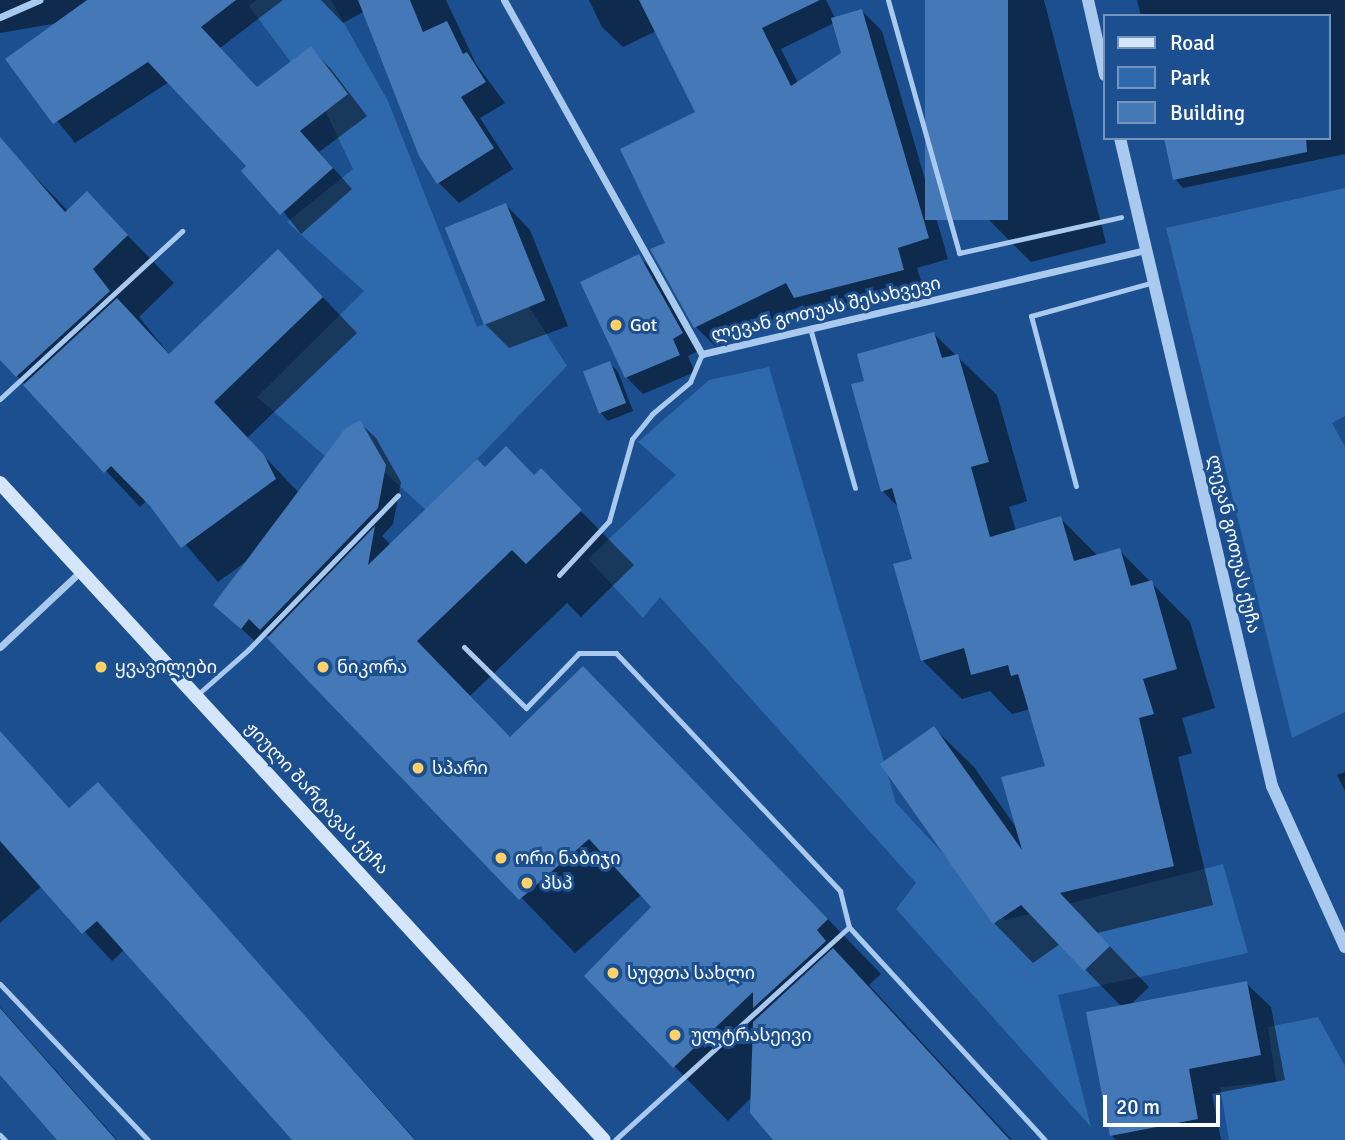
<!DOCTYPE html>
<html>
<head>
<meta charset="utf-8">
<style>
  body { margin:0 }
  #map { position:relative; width:1345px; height:1140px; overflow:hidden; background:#1b4f8f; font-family:Signika,"Noto Sans Georgian",sans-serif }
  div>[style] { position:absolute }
  .green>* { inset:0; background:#2e69ad }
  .shadow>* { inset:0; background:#0007 }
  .building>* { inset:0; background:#4478b7; transform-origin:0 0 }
  .service>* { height:5px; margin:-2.5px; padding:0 2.5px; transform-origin:2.5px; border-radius:2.5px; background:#a9c9ee }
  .minor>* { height:7px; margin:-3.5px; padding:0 3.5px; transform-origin:3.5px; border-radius:3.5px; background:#a9c9ee }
  .tertiary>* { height:12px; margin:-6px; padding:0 6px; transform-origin:6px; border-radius:6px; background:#a9c9ee }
  .secondary>* { height:14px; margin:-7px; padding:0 7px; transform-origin:7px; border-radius:7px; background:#d6e6fa }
  .dots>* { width:19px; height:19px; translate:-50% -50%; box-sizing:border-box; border:4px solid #1b4f8f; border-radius:50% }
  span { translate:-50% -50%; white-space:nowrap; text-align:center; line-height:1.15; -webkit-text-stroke:6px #1b4f8f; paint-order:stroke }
  .street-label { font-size:18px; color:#fff }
  .poi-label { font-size:18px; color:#fff }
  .left { translate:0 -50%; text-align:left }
  .legend { position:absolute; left:1103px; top:14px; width:228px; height:126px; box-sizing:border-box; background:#1b4f8f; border:2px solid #7695bc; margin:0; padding:9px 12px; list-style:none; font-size:21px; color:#fff }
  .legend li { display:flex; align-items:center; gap:14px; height:35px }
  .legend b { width:35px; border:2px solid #7695bc }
  .scale { position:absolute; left:1103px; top:1095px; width:117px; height:32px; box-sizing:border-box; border:4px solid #fff; border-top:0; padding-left:9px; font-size:21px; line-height:24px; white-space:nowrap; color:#fff; -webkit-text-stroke:5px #1b4f8f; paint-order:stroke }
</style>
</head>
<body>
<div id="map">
  <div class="green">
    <div style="clip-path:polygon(256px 0,331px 0,388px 101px,477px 327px,528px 305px,567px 366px,427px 511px,356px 446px,334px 464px,257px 397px,364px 291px,287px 222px,353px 169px,322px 104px,249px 6px)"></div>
    <div style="clip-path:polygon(1345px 188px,1345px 416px,1332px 423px,1345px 447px,1345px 712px,1292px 738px,1166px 228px)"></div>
    <div style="clip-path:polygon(769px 367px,896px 803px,1005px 920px,1223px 864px,1248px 953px,1058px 995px,1091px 1127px,896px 909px,916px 883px,660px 597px,643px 618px,588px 559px,676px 475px,638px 442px,709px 380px)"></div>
    <div style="clip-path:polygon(1318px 1017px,1345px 1066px,1345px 1140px,1229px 1140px,1220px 1087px,1276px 1082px,1268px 1027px)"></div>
  </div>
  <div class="shadow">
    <div style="clip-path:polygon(0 0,283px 0,220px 48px,258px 89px,311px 49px,331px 69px,367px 116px,319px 152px,352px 189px,301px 234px,248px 167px,169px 82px,75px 143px,8px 59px,58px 23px,0 33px)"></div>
    <div style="clip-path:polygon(321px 0,446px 0,476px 64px,505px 103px,480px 118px,513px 169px,459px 203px,439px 183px,365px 11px,343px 23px)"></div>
    <div style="clip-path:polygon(evenodd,589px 0,826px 0,835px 18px,861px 10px,882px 31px,948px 259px,917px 268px,924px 290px,816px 318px,803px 305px,716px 347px,696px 327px,667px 244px,697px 113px,656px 31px,623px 47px,602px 27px,589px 0,834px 23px,843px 53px,798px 83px,781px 49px,834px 23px)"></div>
    <div style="clip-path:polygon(927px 0,1044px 0,1106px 243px,1031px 262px,981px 212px)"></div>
    <div style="clip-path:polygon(1137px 0,1345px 0,1345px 154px,1183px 188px,1175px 179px,1166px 138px,1329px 138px,1329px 16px,1141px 16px)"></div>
    <div style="clip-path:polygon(0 148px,11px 152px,68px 211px,87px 194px,174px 283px,139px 317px,170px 355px,313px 287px,357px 333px,247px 438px,299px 493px,360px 423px,376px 438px,401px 482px,393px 524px,382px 536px,391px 545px,485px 469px,534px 477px,541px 471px,634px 565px,581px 617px,567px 603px,470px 696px,511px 739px,637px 722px,881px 974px,869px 985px,1012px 1140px,776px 1140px,752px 1097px,728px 1121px,586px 976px,653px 907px,642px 894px,575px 953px,265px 633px,257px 643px,215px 605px,247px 561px,218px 582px,147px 500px,140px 507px,0 358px)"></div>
    <div style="clip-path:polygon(506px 205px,530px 230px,568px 326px,509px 348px,485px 324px)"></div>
    <div style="clip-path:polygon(639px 257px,656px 273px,699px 351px,688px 356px,695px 372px,643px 394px,626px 377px)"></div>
    <div style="clip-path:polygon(934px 334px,997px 395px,1027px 501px,1009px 507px,1016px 531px,1060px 518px,1098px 556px,1119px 550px,1190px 622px,1215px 708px,1182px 718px,1192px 753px,1178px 757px,1213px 905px,1097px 933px,1149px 987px,1129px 1006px,1246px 983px,1271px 1007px,1285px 1080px,1212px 1094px,1221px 1140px,1116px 1140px,1111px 1135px,1122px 1007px,1060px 944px,1033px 963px,994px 923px,882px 765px,934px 728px,974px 767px,1017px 829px,1048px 768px,1030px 709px,1012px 714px,990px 691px,962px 699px,922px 660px,914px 560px,899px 508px,883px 491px,866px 382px)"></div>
    <div style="clip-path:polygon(610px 363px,618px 372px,633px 411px,608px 421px,600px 412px)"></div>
    <div style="clip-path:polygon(0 733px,70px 809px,98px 785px,416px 1140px,294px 1140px,125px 949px,112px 961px,42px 886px,0 923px)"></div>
    <div style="clip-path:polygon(1345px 772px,1345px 791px,1337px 775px)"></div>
    <div style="clip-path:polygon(0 1007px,117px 1140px,59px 1140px,0 1073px)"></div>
  </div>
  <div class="building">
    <div style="clip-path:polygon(87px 0,236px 0,201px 27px,257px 87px,311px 46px,348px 94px,300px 131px,333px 168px,280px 215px,241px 171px,246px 166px,148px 62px,53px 124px,5px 59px)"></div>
    <div style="clip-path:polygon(358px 0,410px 0,423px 32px,447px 21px,463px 54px,467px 52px,486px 82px,461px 97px,494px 148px,437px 184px,419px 156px)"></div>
    <div style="clip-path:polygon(639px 0,820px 0,762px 28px,791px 86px,841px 53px,831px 18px,862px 9px,929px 238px,898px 248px,904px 270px,794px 298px,786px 283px,694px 328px,650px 249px,665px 243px,620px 149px,695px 112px)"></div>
    <div style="left:925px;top:0;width:83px;height:220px"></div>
    <div style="clip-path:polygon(0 137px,65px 212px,87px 191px,128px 235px,93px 269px,110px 291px,16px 377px,0 360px)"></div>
    <div style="clip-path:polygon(1164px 138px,1306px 138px,1307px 152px,1173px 180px)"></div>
    <div style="left:506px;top:203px;width:105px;height:66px;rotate:68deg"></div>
    <div style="clip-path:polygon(278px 249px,323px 297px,214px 402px,264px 455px,276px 479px,181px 548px,150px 506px,111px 466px,104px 473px,23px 385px,117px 298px,169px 354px)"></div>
    <div style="clip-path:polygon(639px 254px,683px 333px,673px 339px,680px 355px,625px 378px,580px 282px)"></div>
    <div style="clip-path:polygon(934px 332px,942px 358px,958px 354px,989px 462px,971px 467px,990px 537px,1061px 516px,1074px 561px,1120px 548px,1131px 586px,1152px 580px,1177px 669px,1143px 679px,1154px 714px,1139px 718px,1174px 866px,1060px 893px,1110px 946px,1084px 971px,1021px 905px,993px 924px,880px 764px,934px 726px,1022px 850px,1001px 777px,1045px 766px,1018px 674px,1011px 676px,1008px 665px,971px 675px,964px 648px,921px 661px,893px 564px,912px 559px,892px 488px,881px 492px,851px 384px,864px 381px,857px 354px)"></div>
    <div style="left:610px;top:361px;width:45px;height:29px;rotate:69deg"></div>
    <div style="clip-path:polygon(360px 420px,386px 465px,378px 508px,260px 630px,249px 619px,241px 629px,213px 605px,345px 429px)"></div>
    <div style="clip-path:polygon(506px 446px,534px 475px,541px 468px,582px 510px,526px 564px,512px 550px,417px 641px,510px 737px,583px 666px,828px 919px,817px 930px,826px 941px,753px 1008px,753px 992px,673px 1068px,584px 976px,651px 907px,589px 839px,519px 900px,267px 638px,375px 526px,368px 565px,477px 459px,485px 467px)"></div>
    <div style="clip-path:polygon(0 731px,69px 808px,98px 782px,415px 1140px,292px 1140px,97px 921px,82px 934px,0 841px)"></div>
    <div style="clip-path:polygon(833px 948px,1010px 1140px,773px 1140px,750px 1113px,753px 1022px)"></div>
    <div style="clip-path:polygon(1247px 981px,1261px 1055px,1189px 1069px,1198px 1119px,1110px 1136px,1086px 1012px)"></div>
    <div style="clip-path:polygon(0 1008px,116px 1140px,57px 1140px,0 1075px)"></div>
  </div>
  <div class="service">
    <div style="left:888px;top:0;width:263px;rotate:74.3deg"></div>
    <div style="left:959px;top:253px;width:166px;rotate:-12.5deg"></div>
    <div style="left:810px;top:328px;width:166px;rotate:74.3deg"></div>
    <div style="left:0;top:399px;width:248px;rotate:-42.7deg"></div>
    <div style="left:1076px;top:486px;width:176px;rotate:-104.8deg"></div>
    <div style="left:1031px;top:316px;width:128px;rotate:-15.5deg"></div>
    <div style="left:559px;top:575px;width:74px;rotate:-47.2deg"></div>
    <div style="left:609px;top:521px;width:85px;rotate:-74.3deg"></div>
    <div style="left:632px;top:439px;width:32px;rotate:-51deg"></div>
    <div style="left:652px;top:414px;width:50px;rotate:-40.1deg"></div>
    <div style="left:690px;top:382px;width:30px;rotate:-67deg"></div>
    <div style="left:464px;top:647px;width:87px;rotate:44.5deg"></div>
    <div style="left:526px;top:708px;width:76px;rotate:-46.1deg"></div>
    <div style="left:579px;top:653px;width:37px"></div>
    <div style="left:616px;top:653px;width:327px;rotate:46.7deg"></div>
    <div style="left:840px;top:891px;width:37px;rotate:76deg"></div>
    <div style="left:849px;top:927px;width:316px;rotate:137.7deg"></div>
    <div style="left:197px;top:695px;width:69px;rotate:-41.5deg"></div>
    <div style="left:249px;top:649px;width:214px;rotate:-45.9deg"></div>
    <div style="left:849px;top:927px;width:289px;rotate:47.4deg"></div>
    <div style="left:0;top:984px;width:215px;rotate:46.5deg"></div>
    <div style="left:0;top:1135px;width:7px;rotate:45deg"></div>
  </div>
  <div class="minor">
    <div style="left:504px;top:0;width:406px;rotate:60.8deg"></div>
    <div style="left:702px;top:354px;width:456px;rotate:-13.2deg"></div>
    <div style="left:0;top:17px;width:43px;rotate:-23.6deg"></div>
    <div style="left:0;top:647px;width:111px;rotate:-43.2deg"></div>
  </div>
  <div class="tertiary">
    <div style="left:1088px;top:0;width:77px;rotate:77.2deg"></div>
    <div style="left:1120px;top:138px;width:666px;rotate:76.8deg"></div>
    <div style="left:1272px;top:786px;width:177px;rotate:65.6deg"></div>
  </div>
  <div class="secondary">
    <div style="left:0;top:483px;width:892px;rotate:47.41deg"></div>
  </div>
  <div class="dots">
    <div style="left:616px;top:325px;background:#ffd166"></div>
    <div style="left:101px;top:667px;background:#ffd166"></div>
    <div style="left:323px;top:667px;background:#ffd166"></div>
    <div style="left:418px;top:768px;background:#ffd166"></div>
    <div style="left:501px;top:858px;background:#ffd166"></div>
    <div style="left:527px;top:883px;background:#ffd166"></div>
    <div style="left:613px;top:973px;background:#ffd166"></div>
    <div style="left:675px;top:1035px;background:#ffd166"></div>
  </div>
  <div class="street-label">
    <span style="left:826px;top:309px;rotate:-13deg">ლევან გოთუას შესახვევი</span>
    <span style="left:1234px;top:544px;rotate:77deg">ლევან გოთუას ქუჩა</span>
    <span style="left:317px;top:798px;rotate:47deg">ჟიული შარტავას ქუჩა</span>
  </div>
  <div class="poi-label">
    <span class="left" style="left:630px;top:325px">Got</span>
    <span class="left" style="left:115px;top:667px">ყვავილები</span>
    <span class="left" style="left:337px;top:667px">ნიკორა</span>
    <span class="left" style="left:432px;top:768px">სპარი</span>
    <span class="left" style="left:515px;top:858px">ორი ნაბიჯი</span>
    <span class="left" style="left:541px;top:883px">პსპ</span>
    <span class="left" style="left:627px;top:973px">სუფთა სახლი</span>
    <span class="left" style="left:691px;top:1035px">ულტრასეივი</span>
  </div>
  <ul class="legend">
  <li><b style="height:9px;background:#d6e6fa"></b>Road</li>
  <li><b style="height:19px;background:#2e69ad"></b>Park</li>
  <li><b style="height:19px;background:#4478b7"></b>Building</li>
  </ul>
  <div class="scale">20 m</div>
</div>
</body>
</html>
